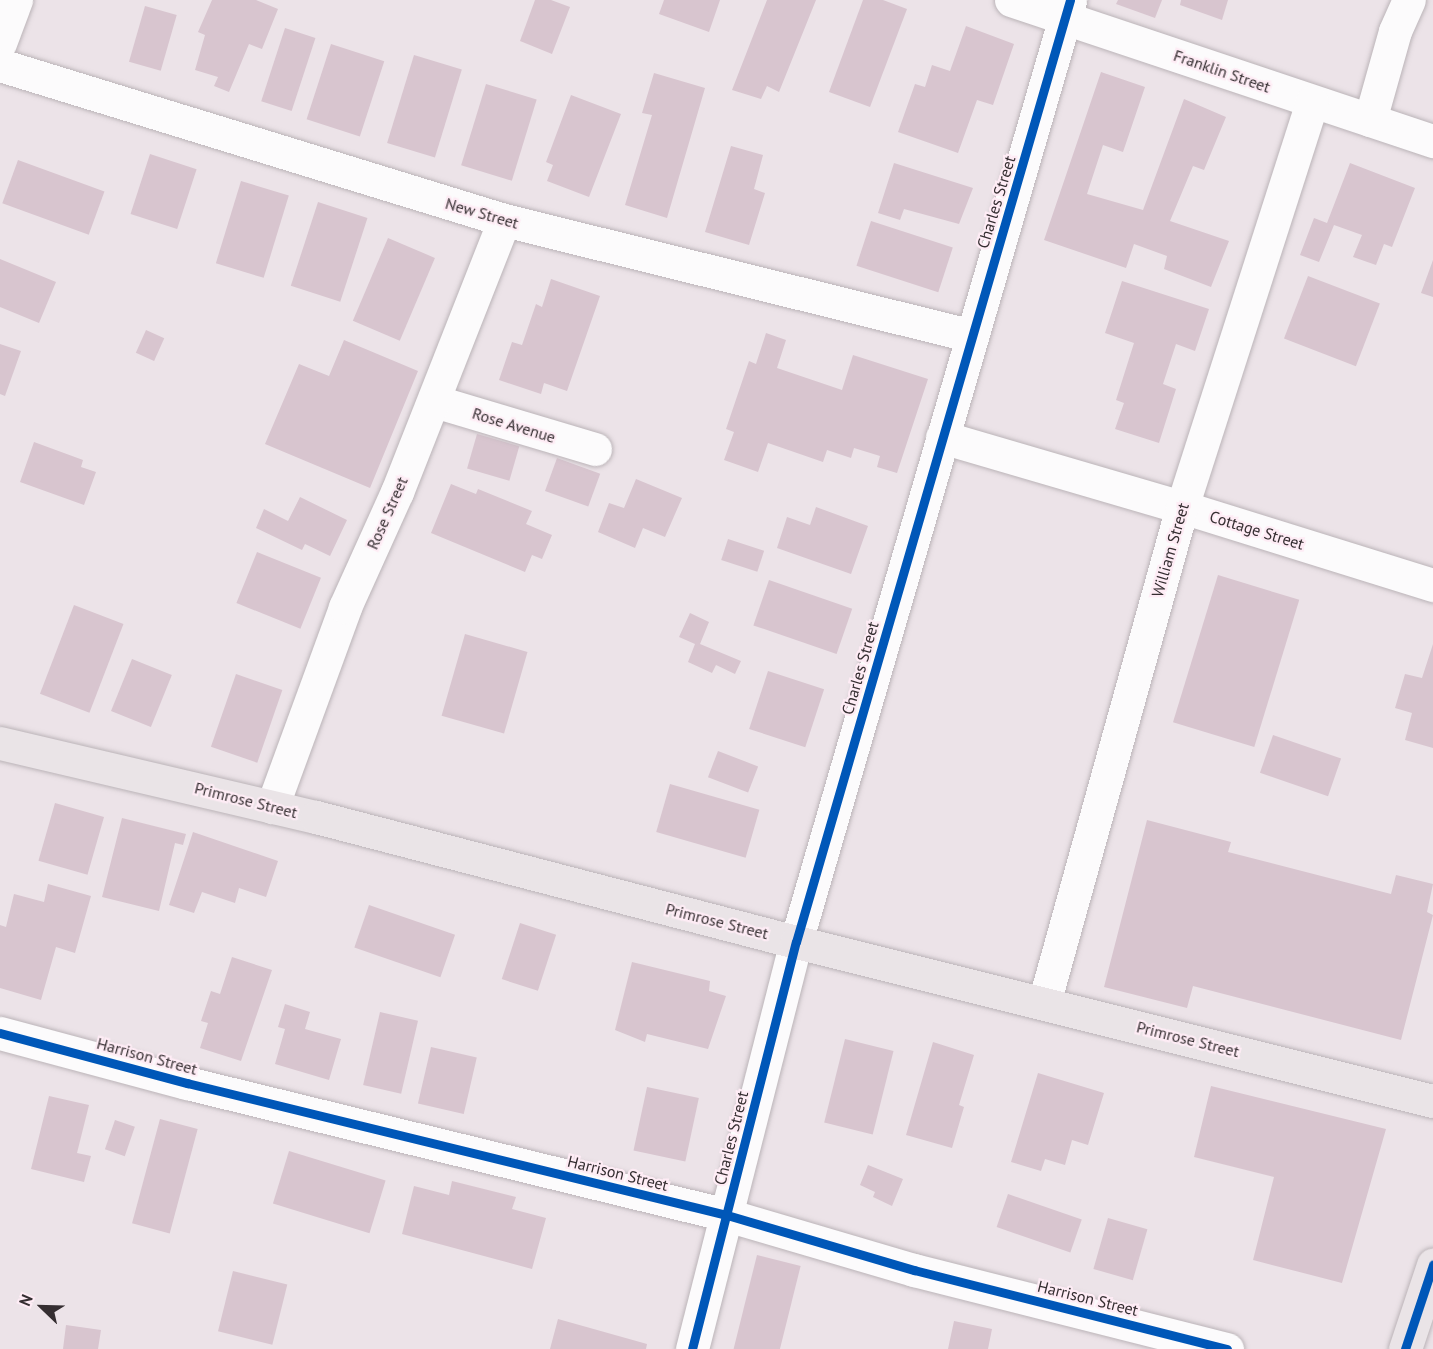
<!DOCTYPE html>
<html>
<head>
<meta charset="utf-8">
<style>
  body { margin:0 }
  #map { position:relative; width:1433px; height:1349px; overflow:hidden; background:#ece3e8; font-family:"PT Sans",sans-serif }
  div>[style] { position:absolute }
  .building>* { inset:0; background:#d8c5cf; transform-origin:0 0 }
  .roads { filter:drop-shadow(0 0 2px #bbb4b8) drop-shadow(0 0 2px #bbb4b8) }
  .minor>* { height:33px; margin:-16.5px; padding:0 16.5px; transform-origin:16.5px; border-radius:16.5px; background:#fcfbfc }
  .major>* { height:33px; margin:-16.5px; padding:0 16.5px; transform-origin:16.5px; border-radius:16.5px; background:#eae4e7 }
  .cycleway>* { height:9px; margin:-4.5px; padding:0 4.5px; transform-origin:4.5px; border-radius:4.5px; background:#0057b8 }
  span { translate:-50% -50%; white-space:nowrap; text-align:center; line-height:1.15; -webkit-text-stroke:4.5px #feecf5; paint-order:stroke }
  .street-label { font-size:16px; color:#352e31 }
  .north { position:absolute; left:12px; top:1277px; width:60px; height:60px; -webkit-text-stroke:4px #feecf5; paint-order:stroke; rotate:293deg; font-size:16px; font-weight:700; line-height:24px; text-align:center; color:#352e31 }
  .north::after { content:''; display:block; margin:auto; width:21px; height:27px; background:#352e31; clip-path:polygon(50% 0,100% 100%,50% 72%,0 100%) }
</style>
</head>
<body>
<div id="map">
  <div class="building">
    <div style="clip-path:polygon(212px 0,256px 0,278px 9px,262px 49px,249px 44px,229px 92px,214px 86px,218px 77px,195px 70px,205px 35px,198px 32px)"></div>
    <div style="clip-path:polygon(535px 0,551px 0,570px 7px,552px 54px,520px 41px)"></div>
    <div style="clip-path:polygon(664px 0,720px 0,709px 32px,659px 14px)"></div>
    <div style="clip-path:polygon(767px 0,816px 0,779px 92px,767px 86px,761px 99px,732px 90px)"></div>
    <div style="clip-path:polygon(863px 0,883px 0,907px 9px,870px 107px,829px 92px)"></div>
    <div style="clip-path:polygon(1118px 0,1162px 0,1155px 18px,1116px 4px)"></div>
    <div style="clip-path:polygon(1181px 0,1228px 0,1222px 20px,1180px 5px)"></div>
    <div style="left:145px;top:6px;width:33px;height:58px;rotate:16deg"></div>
    <div style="clip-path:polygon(966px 26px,1014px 44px,993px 105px,977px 100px,958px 153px,898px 132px,915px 84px,925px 87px,932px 65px,950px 71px)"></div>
    <div style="left:285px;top:28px;width:32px;height:77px;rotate:18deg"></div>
    <div style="left:331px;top:44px;width:56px;height:79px;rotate:18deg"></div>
    <div style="left:414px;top:55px;width:50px;height:92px;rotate:17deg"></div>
    <div style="clip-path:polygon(1101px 72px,1145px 87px,1123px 152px,1103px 145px,1087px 194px,1143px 210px,1184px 99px,1226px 117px,1204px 170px,1193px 166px,1170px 221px,1229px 241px,1211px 287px,1164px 269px,1167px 256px,1134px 244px,1126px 268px,1044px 240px)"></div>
    <div style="clip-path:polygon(654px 73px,705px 88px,667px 218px,625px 205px,652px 115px,642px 113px)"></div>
    <div style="left:486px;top:84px;width:53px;height:85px;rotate:17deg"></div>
    <div style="clip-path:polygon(571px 95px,621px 114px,589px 197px,547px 181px,553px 165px,546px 162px)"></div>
    <div style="clip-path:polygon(731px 146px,763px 155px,754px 189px,765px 193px,749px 245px,705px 232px)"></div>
    <div style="left:150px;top:154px;width:49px;height:63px;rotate:18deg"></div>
    <div style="left:18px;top:160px;width:92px;height:46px;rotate:20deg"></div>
    <div style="clip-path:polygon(894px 163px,973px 188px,959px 224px,904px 209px,900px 220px,878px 213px)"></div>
    <div style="clip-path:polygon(1350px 163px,1415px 188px,1392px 247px,1384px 244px,1376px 265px,1353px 257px,1362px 235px,1334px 225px,1319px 262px,1300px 255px,1314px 218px,1327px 223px)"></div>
    <div style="left:241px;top:181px;width:50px;height:86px;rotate:17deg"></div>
    <div style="left:318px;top:202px;width:52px;height:88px;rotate:18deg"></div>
    <div style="left:871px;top:221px;width:86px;height:47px;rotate:18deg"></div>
    <div style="left:388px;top:238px;width:51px;height:90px;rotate:23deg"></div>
    <div style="clip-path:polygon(0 259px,56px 282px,39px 323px,0 307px)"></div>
    <div style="clip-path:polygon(1433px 260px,1433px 297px,1421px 293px)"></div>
    <div style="left:1308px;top:276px;width:77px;height:67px;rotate:21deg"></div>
    <div style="clip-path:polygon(551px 279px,600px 296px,567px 391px,544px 383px,541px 394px,499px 380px,512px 342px,522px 345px,536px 304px,542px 307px)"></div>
    <div style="clip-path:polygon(1122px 281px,1209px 309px,1195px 351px,1176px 344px,1163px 384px,1176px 389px,1159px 443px,1115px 429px,1124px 403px,1116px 400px,1134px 343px,1105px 333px)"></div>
    <div style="left:146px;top:330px;width:20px;height:25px;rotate:24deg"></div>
    <div style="clip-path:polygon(766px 333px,786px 340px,777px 368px,842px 390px,853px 355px,928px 379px,897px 473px,877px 467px,880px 456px,854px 448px,851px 458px,827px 450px,823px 462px,768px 443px,758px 472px,724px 460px,734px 432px,726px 429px,749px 361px,756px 364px)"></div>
    <div style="clip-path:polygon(344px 340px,418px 371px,370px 488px,265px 444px,299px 364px,329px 376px)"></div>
    <div style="clip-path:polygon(0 344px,21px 351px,5px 396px,0 394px)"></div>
    <div style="left:477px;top:434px;width:44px;height:36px;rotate:16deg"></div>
    <div style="clip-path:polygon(34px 442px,83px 460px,81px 467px,96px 472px,84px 505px,20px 482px)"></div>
    <div style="left:557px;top:458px;width:46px;height:35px;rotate:20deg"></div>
    <div style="clip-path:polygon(636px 479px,682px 498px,665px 537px,643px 528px,635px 548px,598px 532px,609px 503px,624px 508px)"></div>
    <div style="clip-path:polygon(451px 484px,476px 494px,478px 489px,532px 511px,526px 524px,552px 535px,542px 559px,532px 555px,525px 572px,431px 533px)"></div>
    <div style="clip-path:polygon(300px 497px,347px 520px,330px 556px,305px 544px,302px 550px,256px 528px,264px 509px,288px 521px)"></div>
    <div style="clip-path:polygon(816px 507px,868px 526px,851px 574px,777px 548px,787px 517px,810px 525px)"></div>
    <div style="left:728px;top:539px;width:38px;height:22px;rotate:18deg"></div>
    <div style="left:257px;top:552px;width:69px;height:55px;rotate:22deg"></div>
    <div style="left:1218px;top:575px;width:85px;height:154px;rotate:17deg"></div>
    <div style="left:769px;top:580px;width:88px;height:48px;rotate:19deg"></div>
    <div style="left:74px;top:605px;width:53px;height:95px;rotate:21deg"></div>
    <div style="clip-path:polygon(690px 613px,709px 622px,700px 644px,741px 661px,735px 674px,716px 665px,712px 673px,688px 662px,695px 644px,679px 637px)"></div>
    <div style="left:465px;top:634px;width:65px;height:85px;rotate:16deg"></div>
    <div style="clip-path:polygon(1433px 644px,1433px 748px,1405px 740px,1412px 713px,1395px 708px,1405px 674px,1422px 678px)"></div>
    <div style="left:132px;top:659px;width:43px;height:56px;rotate:22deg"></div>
    <div style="left:768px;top:671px;width:59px;height:61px;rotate:18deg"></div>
    <div style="left:236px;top:674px;width:49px;height:77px;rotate:19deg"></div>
    <div style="left:1273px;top:735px;width:72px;height:40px;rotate:19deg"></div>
    <div style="left:718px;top:751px;width:43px;height:28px;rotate:21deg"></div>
    <div style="left:670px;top:784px;width:93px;height:50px;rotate:16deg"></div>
    <div style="left:55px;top:803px;width:51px;height:60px;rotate:16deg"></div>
    <div style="clip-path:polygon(122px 818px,186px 834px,183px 845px,175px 843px,159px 911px,102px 897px)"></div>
    <div style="clip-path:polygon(1147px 820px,1231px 842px,1228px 852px,1391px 894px,1396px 875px,1433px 884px,1427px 912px,1433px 915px,1401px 1040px,1193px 986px,1187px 1008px,1104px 987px)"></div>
    <div style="clip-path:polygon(193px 832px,278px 861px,266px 897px,239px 888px,235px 903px,202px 892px,194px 913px,169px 905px)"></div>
    <div style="clip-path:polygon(48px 884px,91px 896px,75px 953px,56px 947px,41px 1000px,0 988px,0 925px,6px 927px,14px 894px,44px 902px)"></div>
    <div style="left:369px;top:905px;width:91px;height:45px;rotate:19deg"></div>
    <div style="left:520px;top:923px;width:38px;height:59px;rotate:18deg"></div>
    <div style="clip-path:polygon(232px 957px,272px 970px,241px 1061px,200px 1048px,208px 1023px,201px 1021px,211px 991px,220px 994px)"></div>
    <div style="clip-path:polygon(632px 962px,710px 981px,709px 991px,726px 996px,708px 1049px,647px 1034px,645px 1042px,615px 1030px)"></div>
    <div style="clip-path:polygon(285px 1004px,310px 1012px,305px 1029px,341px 1039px,329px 1080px,275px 1064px,285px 1029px,278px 1027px)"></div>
    <div style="left:380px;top:1012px;width:39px;height:75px;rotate:13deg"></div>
    <div style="left:845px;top:1039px;width:50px;height:86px;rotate:14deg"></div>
    <div style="clip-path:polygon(933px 1042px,974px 1055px,959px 1105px,964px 1107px,952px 1148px,906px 1135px)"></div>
    <div style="left:431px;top:1047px;width:47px;height:58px;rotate:13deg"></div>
    <div style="clip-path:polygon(1038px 1073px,1104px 1093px,1088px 1145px,1072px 1140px,1065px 1165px,1045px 1159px,1041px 1171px,1011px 1162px)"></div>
    <div style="clip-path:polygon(1211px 1086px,1386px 1129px,1342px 1283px,1253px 1260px,1274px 1177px,1194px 1157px)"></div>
    <div style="left:647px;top:1087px;width:53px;height:65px;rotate:12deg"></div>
    <div style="clip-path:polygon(49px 1096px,89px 1105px,77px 1153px,91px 1156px,84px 1182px,31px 1169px)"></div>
    <div style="left:160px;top:1119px;width:39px;height:108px;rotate:15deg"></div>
    <div style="left:115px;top:1120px;width:21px;height:31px;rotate:19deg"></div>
    <div style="left:289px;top:1151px;width:101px;height:55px;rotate:17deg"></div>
    <div style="clip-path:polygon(868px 1165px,903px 1179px,892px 1206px,873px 1197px,875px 1192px,860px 1185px)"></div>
    <div style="clip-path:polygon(452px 1181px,516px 1197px,512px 1209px,546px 1218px,532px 1269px,402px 1234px,414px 1186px,449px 1195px)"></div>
    <div style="left:1008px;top:1194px;width:78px;height:35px;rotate:19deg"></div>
    <div style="left:1108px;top:1218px;width:41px;height:53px;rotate:16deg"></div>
    <div style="left:757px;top:1255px;width:45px;height:97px;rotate:14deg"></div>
    <div style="left:233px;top:1271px;width:56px;height:62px;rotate:14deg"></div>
    <div style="clip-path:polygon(558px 1319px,647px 1344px,646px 1349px,550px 1349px)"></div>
    <div style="clip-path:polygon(954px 1321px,992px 1329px,988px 1349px,948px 1349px)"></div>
    <div style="clip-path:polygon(66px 1325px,101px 1330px,98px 1349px,63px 1349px)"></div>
  </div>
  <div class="roads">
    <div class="minor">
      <div style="left:1011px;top:0;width:445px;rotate:18.5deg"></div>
      <div style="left:0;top:43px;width:46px;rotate:-69.6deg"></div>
      <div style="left:0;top:65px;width:527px;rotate:17.09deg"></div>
      <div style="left:504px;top:220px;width:481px;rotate:13.9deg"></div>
      <div style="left:1370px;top:120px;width:92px;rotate:-74.3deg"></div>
      <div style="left:1395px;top:31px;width:34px;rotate:-66deg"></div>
      <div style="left:434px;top:401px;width:168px;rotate:16.6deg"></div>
      <div style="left:942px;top:437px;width:250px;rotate:16.3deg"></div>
      <div style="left:1182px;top:507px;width:263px;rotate:17.3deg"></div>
      <div style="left:272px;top:807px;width:213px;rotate:-69.9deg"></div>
      <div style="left:345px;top:607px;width:126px;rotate:-65.7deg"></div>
      <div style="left:397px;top:492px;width:292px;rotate:-68.5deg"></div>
      <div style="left:1044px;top:1003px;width:515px;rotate:-74.45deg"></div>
      <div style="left:1182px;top:507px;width:425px;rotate:-72.2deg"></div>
      <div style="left:0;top:1033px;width:194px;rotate:15deg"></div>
      <div style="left:187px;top:1083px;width:556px;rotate:13.74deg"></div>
      <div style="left:727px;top:1215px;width:195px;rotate:16.4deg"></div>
      <div style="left:914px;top:1270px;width:323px;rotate:14.2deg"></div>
      <div style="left:692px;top:1349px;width:420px;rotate:-75.7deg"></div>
      <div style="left:796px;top:942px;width:981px;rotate:-73.78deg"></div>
    </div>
    <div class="major">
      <div style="left:0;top:743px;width:325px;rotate:13.2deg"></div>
      <div style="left:316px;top:817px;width:496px;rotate:14.6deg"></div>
      <div style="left:796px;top:942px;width:657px;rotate:14.02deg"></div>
      <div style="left:1405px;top:1349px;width:89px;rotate:-71.6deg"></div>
    </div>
  </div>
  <div class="cycleway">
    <div style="left:0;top:1033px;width:194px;rotate:15deg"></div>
    <div style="left:187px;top:1083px;width:556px;rotate:13.74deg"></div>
    <div style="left:727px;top:1215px;width:195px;rotate:16.4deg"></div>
    <div style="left:914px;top:1270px;width:323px;rotate:14.2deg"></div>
    <div style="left:692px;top:1349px;width:420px;rotate:-75.7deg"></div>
    <div style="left:796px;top:942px;width:981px;rotate:-73.78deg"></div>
    <div style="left:1405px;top:1349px;width:89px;rotate:-71.6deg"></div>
  </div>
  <div class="street-label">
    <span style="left:1222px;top:71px;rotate:19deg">Franklin Street</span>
    <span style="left:996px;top:202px;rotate:-73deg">Charles Street</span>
    <span style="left:482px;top:213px;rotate:16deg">New Street</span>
    <span style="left:514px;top:425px;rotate:17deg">Rose Avenue</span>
    <span style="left:387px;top:513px;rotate:-66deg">Rose Street</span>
    <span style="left:1257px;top:530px;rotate:17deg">Cottage Street</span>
    <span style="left:1170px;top:550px;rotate:-74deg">William Street</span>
    <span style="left:860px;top:668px;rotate:-74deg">Charles Street</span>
    <span style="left:246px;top:800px;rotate:14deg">Primrose Street</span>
    <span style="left:717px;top:921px;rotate:14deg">Primrose Street</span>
    <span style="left:1188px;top:1039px;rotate:14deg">Primrose Street</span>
    <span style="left:147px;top:1056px;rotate:15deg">Harrison Street</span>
    <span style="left:731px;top:1138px;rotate:-76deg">Charles Street</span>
    <span style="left:618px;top:1173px;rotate:14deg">Harrison Street</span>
    <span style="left:1088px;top:1298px;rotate:14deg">Harrison Street</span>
  </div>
  <div class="north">N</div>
</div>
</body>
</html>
